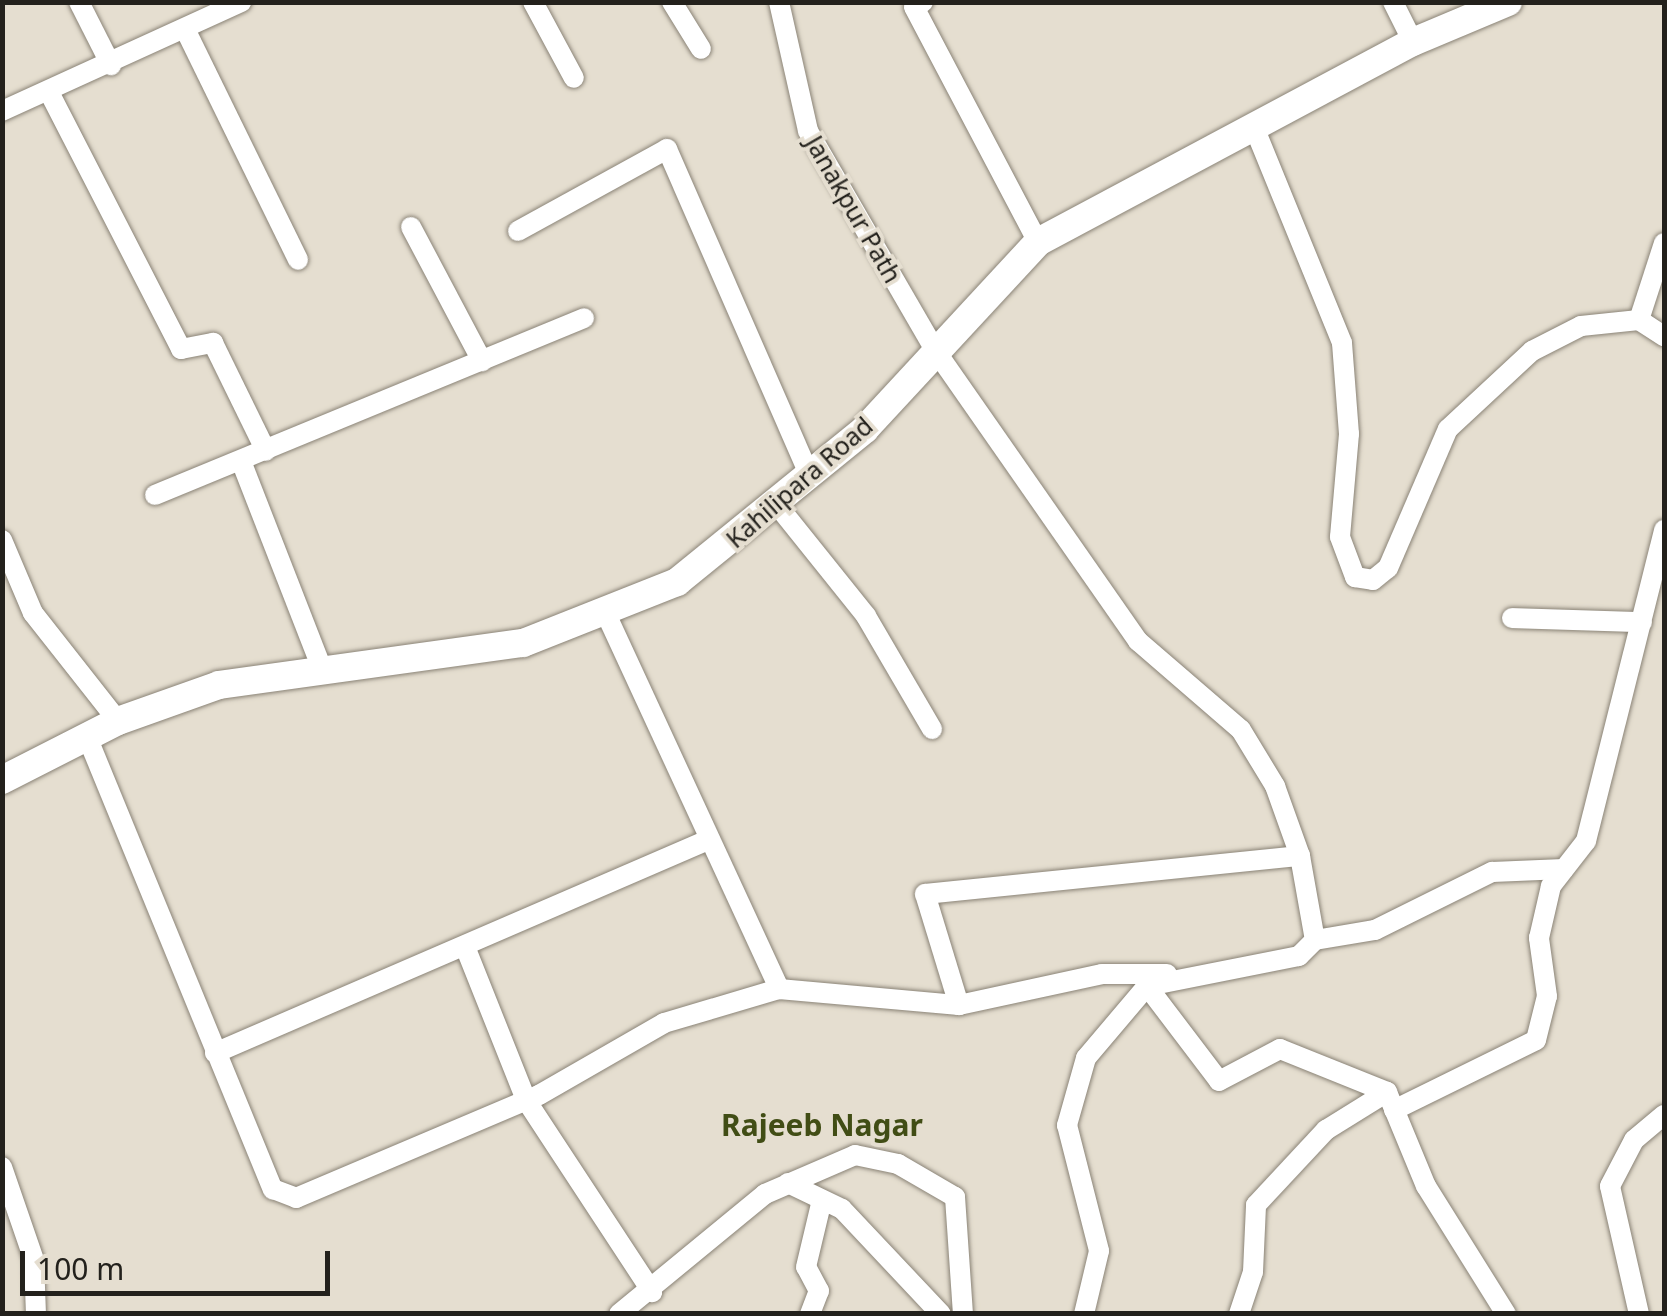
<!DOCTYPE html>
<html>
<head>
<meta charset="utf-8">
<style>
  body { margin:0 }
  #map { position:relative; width:1667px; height:1316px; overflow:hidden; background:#e5ded0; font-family:"Noto Sans",sans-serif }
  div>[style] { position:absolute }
  .roads { filter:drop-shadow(0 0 2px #8a8376) drop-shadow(0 0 2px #8a8376) }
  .minor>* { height:20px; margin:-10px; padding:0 10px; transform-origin:10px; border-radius:10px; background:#fff }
  .secondary>* { height:28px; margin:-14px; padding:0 14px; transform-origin:14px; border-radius:14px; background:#fff }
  span { translate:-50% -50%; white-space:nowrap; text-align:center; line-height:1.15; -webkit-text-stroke:8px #e5ded0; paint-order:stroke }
  .street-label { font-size:25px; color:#23211c }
  .quarter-label { font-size:30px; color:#414d15; font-weight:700 }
  .frame { position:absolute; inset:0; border:5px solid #23211c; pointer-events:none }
  .scale { position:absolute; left:20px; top:1251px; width:310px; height:45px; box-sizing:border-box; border:5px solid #23211c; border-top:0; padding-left:12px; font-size:30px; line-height:35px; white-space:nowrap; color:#23211c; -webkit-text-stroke:8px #e5ded0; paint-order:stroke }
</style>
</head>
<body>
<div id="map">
  <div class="roads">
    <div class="minor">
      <div style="left:79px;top:2px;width:71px;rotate:63.1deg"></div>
      <div style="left:533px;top:2px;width:86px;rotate:61.7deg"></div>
      <div style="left:672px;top:2px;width:55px;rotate:58.3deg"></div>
      <div style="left:779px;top:2px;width:132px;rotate:77.3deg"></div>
      <div style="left:808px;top:131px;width:253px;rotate:59.9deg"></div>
      <div style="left:935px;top:350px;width:355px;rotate:55.1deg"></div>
      <div style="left:1138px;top:641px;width:136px;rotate:40.8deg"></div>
      <div style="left:1241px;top:730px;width:66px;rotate:58.7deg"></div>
      <div style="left:1275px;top:786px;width:74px;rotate:70.3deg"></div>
      <div style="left:1300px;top:856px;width:85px;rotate:79.9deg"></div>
      <div style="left:1315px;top:940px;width:23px;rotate:135deg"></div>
      <div style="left:1299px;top:956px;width:155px;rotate:168.8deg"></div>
      <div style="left:1147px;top:986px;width:94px;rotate:130.3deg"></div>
      <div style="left:1086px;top:1058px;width:70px;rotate:105.8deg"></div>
      <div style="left:1067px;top:1125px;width:130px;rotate:75.7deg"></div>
      <div style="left:1099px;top:1251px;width:65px;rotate:103.4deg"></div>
      <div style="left:923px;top:2px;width:10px;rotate:151deg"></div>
      <div style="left:914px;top:7px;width:266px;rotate:62.2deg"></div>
      <div style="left:1393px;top:2px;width:45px;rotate:63.4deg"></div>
      <div style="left:185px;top:29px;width:257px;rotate:63.9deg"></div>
      <div style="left:49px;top:92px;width:289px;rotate:62.8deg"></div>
      <div style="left:181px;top:349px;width:33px;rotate:-11deg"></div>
      <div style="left:213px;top:343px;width:120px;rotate:63.9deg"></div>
      <div style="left:2px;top:111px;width:263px;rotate:-24.5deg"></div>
      <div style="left:1254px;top:127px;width:233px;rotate:67.8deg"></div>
      <div style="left:1342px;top:343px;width:91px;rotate:85.6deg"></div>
      <div style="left:1349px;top:434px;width:103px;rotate:95deg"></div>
      <div style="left:1340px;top:537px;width:43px;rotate:69.4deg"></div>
      <div style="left:1355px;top:577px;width:18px;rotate:9deg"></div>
      <div style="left:1373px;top:580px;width:19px;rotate:-39deg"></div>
      <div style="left:1388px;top:568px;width:151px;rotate:-66.7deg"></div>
      <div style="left:1448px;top:429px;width:115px;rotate:-42.9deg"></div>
      <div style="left:1532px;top:351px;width:55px;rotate:-27deg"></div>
      <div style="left:1581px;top:326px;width:58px;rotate:-5.9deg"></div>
      <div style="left:1639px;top:320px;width:30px;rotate:33deg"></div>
      <div style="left:411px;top:227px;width:152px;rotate:62.1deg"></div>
      <div style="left:518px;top:231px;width:170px;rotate:-28.8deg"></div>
      <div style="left:667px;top:149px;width:358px;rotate:66.4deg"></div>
      <div style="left:1639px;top:320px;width:81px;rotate:-72deg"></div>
      <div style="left:241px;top:461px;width:220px;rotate:68.7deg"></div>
      <div style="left:155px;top:495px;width:464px;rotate:-22.4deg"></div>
      <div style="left:778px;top:506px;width:141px;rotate:51.3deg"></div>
      <div style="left:866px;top:616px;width:131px;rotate:59.7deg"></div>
      <div style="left:2px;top:540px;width:79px;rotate:67deg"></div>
      <div style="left:33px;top:613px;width:137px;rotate:51.8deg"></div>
      <div style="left:607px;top:616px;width:411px;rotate:65.2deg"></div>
      <div style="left:779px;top:989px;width:181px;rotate:5.1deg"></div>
      <div style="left:959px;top:1005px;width:146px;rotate:-12.2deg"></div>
      <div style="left:1102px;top:974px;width:65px"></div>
      <div style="left:1512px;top:618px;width:130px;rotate:1.8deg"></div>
      <div style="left:88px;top:739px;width:487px;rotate:67.7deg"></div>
      <div style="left:273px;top:1189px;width:25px;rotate:21deg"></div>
      <div style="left:296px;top:1198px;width:264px;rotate:-23deg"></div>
      <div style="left:539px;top:1095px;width:144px;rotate:-29.9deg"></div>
      <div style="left:664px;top:1023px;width:120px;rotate:-16.5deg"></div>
      <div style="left:1315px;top:940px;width:61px;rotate:-9.5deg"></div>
      <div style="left:1375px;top:930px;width:131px;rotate:-26.4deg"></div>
      <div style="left:1492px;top:872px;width:72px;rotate:-2.4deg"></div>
      <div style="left:466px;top:949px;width:162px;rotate:68.3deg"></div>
      <div style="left:526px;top:1100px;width:230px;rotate:56.7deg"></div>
      <div style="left:1147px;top:986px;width:119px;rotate:52.8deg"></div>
      <div style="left:1219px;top:1081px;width:69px;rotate:-27.7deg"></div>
      <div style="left:1280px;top:1049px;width:115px;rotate:21.9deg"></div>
      <div style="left:1387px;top:1092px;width:102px;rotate:67.5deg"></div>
      <div style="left:1426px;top:1186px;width:151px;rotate:58deg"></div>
      <div style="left:959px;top:1005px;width:116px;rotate:-107deg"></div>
      <div style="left:925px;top:894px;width:377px;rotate:-5.8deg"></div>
      <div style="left:215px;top:1053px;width:537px;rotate:-23.37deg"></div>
      <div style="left:1394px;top:1110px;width:158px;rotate:-26.2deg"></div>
      <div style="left:1536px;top:1040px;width:45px;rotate:-76deg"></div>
      <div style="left:1547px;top:996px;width:59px;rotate:-97.9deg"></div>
      <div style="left:1539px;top:938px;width:53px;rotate:-77deg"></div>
      <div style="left:1551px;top:886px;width:57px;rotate:-52.1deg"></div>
      <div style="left:1586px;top:841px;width:321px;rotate:-75.9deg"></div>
      <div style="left:2px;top:1167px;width:98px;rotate:71deg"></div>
      <div style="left:34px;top:1260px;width:54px;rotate:87.9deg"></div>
      <div style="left:788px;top:1183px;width:60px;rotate:25.7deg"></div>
      <div style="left:842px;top:1209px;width:144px;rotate:46.7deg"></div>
      <div style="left:619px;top:1314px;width:189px;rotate:-39.4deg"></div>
      <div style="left:765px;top:1194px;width:98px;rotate:-23.4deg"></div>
      <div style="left:855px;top:1155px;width:44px;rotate:11.8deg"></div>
      <div style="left:898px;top:1164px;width:66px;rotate:30.1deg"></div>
      <div style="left:955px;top:1197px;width:117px;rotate:86.1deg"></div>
      <div style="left:810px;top:1314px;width:25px;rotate:-69deg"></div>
      <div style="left:819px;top:1291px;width:27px;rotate:-118deg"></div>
      <div style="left:806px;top:1267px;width:69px;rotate:-76.6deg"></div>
      <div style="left:1239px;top:1314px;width:44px;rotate:-71.6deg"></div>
      <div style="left:1253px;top:1272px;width:67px;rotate:-87.4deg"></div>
      <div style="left:1256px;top:1205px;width:103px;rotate:-47deg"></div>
      <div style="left:1326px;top:1130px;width:72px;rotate:-31.9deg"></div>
      <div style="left:1639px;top:1314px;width:131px;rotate:-102.8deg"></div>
      <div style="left:1610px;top:1186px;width:52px;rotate:-62.4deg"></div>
      <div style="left:1634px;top:1140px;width:39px;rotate:-40deg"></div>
    </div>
    <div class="secondary">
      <div style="left:2px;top:780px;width:130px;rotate:-27deg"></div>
      <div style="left:118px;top:721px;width:107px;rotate:-19.6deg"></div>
      <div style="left:219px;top:685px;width:307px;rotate:-7.9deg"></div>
      <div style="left:523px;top:643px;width:166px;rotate:-21.6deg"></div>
      <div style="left:677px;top:582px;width:242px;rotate:-39.1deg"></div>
      <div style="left:865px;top:429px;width:255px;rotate:-47.2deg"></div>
      <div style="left:1038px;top:242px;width:425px;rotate:-28.1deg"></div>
      <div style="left:1413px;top:42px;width:103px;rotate:-22.8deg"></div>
    </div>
  </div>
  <div class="street-label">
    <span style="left:854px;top:209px;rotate:60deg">Janakpur Path</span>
    <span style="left:799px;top:482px;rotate:-41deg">Kahilipara Road</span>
  </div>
  <div class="quarter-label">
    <span style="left:822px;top:1125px">Rajeeb Nagar</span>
  </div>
  <div class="frame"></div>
  <div class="scale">100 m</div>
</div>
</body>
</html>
